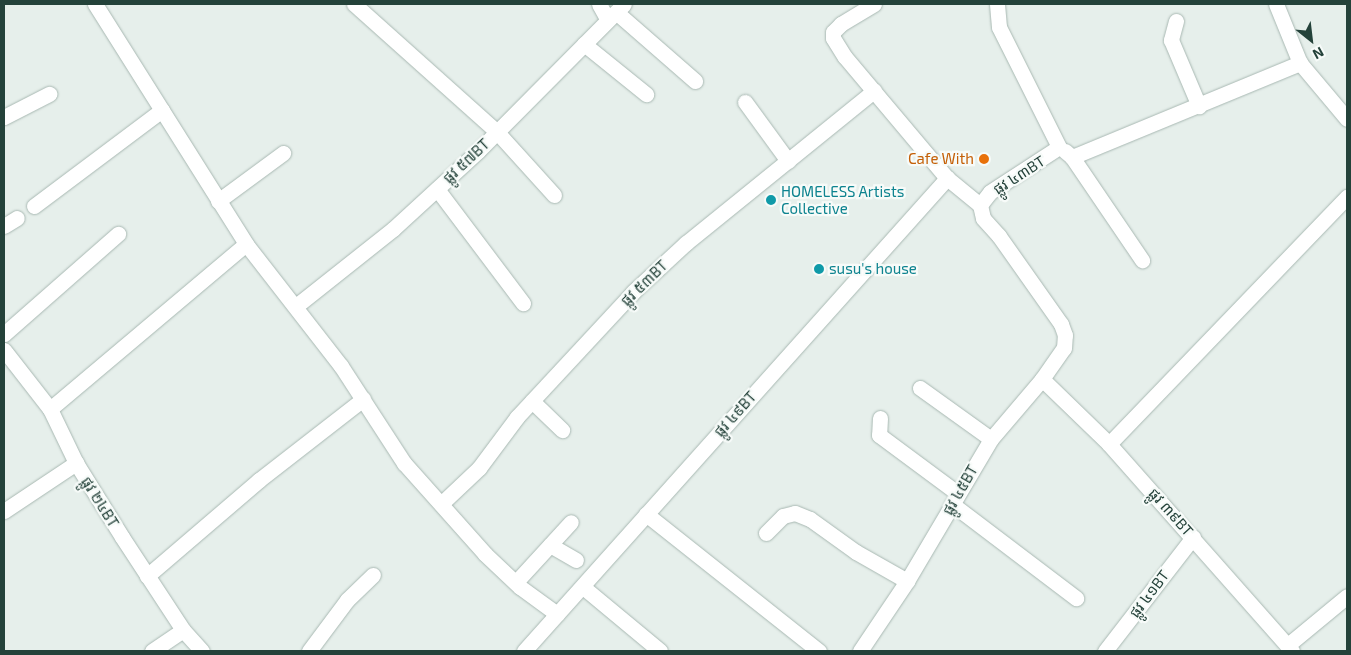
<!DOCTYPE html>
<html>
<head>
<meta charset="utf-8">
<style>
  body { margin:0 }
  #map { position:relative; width:1351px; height:655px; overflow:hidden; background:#e6efeb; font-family:"Exo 2","Noto Sans Khmer",sans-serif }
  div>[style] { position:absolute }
  .roads { filter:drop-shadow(0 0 1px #a8b8b2) drop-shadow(0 0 1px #a8b8b2) }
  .street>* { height:15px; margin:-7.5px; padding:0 7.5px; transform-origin:7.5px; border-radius:7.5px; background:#fff }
  .secondary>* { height:15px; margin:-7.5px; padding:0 7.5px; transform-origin:7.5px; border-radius:7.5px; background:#fff }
  .dots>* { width:14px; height:14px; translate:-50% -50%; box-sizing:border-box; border:2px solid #f7fbf9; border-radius:50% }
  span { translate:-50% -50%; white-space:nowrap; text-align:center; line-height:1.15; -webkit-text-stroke:4.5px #f7fbf9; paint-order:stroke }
  .food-label { font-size:15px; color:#c56008 }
  .right { translate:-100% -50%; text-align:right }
  .street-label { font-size:15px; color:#24423a }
  .culture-label { font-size:15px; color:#0d838f }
  .left { translate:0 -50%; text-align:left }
  .frame { position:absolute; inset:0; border:5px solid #24423a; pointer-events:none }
  .north { position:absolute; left:1286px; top:15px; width:50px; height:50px; -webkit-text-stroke:4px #f7fbf9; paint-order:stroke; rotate:151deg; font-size:14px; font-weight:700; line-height:20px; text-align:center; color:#24423a }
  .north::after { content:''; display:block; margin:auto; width:18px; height:22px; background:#24423a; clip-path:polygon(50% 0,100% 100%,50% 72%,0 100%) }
</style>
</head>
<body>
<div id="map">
  <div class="roads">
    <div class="street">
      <div style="left:95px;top:4px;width:284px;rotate:57.8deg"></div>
      <div style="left:246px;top:244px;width:155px;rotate:52.1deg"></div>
      <div style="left:341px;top:366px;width:116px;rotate:57deg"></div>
      <div style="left:404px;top:463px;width:122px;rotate:48.3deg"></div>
      <div style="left:485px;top:554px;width:48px;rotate:43.3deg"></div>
      <div style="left:520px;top:587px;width:46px;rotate:36.1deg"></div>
      <div style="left:354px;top:4px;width:192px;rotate:41.8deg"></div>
      <div style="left:497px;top:132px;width:85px;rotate:47.9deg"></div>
      <div style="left:599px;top:4px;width:18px;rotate:61deg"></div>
      <div style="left:874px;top:4px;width:39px;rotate:149deg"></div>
      <div style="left:841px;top:24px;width:11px;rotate:135deg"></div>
      <div style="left:833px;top:32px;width:6px;rotate:90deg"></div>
      <div style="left:833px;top:38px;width:22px;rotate:58deg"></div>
      <div style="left:845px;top:57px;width:158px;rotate:49.9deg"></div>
      <div style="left:947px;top:178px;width:43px;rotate:39.3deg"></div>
      <div style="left:1276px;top:4px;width:64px;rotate:67.9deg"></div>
      <div style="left:1300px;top:63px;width:73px;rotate:50deg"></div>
      <div style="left:616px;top:12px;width:105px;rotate:41.1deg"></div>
      <div style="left:1176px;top:21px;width:20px;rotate:105deg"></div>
      <div style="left:1171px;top:40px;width:72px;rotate:67deg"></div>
      <div style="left:584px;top:44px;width:80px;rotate:38.9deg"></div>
      <div style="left:745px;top:102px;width:73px;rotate:53.9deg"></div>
      <div style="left:4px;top:117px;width:51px;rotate:-27.1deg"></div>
      <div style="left:1065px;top:151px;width:9px;rotate:41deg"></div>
      <div style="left:1072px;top:157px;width:125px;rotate:55.8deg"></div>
      <div style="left:1072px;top:157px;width:247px;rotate:-22.4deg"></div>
      <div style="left:437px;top:189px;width:143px;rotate:53deg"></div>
      <div style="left:218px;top:201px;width:81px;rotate:-36.4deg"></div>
      <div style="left:34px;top:206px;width:160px;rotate:-36.9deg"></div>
      <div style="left:4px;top:226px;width:15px;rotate:-32deg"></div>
      <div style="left:296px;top:306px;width:124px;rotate:-38.4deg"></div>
      <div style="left:393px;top:229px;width:115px;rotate:-42.5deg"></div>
      <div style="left:478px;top:151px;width:207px;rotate:-45.2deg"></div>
      <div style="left:4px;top:334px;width:152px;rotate:-41.3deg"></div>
      <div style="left:1042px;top:379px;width:93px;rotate:44.1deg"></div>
      <div style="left:1109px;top:444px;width:276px;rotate:48.5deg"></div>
      <div style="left:920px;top:388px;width:87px;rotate:35.7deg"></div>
      <div style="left:532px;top:401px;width:42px;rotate:44deg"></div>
      <div style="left:50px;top:409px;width:256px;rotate:-40.1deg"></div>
      <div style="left:880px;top:418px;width:17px;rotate:93deg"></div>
      <div style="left:879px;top:435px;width:97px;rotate:36.6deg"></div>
      <div style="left:1109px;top:444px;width:343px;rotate:-46.1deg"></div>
      <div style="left:442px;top:503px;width:51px;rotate:-43.4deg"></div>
      <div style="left:479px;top:468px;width:64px;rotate:-53.3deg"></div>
      <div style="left:517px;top:417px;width:171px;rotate:-47.1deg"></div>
      <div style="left:633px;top:292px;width:72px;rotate:-42.8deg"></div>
      <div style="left:686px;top:243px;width:242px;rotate:-39deg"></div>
      <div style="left:952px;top:504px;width:156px;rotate:37.2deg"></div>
      <div style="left:4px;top:511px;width:87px;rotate:-33.7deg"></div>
      <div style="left:646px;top:514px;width:221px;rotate:38.4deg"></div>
      <div style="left:766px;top:533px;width:24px;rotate:-45deg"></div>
      <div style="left:783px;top:516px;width:12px;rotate:-14deg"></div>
      <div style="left:795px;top:513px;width:16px;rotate:22deg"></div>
      <div style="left:810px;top:519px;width:57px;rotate:35.7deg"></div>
      <div style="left:856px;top:552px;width:59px;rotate:29.6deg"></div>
      <div style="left:550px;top:545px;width:30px;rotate:30deg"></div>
      <div style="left:147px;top:576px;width:148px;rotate:-40.6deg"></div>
      <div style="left:259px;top:480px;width:132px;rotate:-37.9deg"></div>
      <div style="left:516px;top:582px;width:81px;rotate:-47.5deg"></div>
      <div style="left:583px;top:587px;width:100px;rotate:39.7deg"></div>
      <div style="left:1289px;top:644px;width:75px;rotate:-39.6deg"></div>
      <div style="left:152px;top:651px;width:37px;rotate:-34deg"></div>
      <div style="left:309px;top:651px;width:64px;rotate:-53.3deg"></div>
      <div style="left:347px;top:600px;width:36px;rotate:-44deg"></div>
      <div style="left:524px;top:651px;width:635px;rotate:-48.19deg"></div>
      <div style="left:1105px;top:651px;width:144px;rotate:-52.3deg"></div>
    </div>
    <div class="secondary">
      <div style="left:4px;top:350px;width:75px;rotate:52.1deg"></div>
      <div style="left:50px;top:409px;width:60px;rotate:64.3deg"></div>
      <div style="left:76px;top:463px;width:87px;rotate:58.1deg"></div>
      <div style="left:122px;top:537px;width:111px;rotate:56.7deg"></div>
      <div style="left:183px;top:630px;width:28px;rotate:48deg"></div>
      <div style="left:860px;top:651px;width:84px;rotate:-56.1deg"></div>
      <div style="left:907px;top:581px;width:165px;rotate:-59.4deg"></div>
      <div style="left:991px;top:439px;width:79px;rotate:-49.6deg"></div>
      <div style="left:1042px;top:379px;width:38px;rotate:-55deg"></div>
      <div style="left:1064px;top:348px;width:13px;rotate:-86deg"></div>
      <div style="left:1065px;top:335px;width:12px;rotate:-110deg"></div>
      <div style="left:1061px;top:324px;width:108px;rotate:-125.2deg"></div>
      <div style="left:999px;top:236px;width:24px;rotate:-132deg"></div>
      <div style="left:983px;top:218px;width:13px;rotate:-103deg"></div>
      <div style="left:980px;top:205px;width:16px;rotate:-52deg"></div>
      <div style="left:990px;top:192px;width:82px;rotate:-33.1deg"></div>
      <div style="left:1059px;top:147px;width:134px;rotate:-116.6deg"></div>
      <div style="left:999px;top:27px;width:23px;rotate:-95deg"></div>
    </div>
  </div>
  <div class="dots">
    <div style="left:984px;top:159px;background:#e8710a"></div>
    <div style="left:771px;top:200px;background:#0f9aa8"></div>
    <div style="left:819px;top:269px;background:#0f9aa8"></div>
  </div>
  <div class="food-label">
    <span class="right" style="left:974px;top:159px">Cafe With</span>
  </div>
  <div class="street-label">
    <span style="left:466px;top:161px;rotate:-43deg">ផ្លូវ ៥៧BT</span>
    <span style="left:1019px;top:175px;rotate:-33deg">ផ្លូវ ៤៣BT</span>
    <span style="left:644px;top:283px;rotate:-44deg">ផ្លូវ ៥៣BT</span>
    <span style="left:735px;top:414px;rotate:-48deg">ផ្លូវ ៤៩BT</span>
    <span style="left:960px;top:490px;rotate:-60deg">ផ្លូវ ៤៥BT</span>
    <span style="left:100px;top:502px;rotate:58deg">ផ្លូវ ២៤BT</span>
    <span style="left:1171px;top:512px;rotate:48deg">ផ្លូវ ៣៩BT</span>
    <span style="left:1149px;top:594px;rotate:-53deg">ផ្លូវ ៤១BT</span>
  </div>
  <div class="culture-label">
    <span class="left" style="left:781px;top:200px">HOMELESS Artists<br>Collective</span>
    <span class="left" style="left:829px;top:269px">susu's house</span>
  </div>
  <div class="frame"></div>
  <div class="north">N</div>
</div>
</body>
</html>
